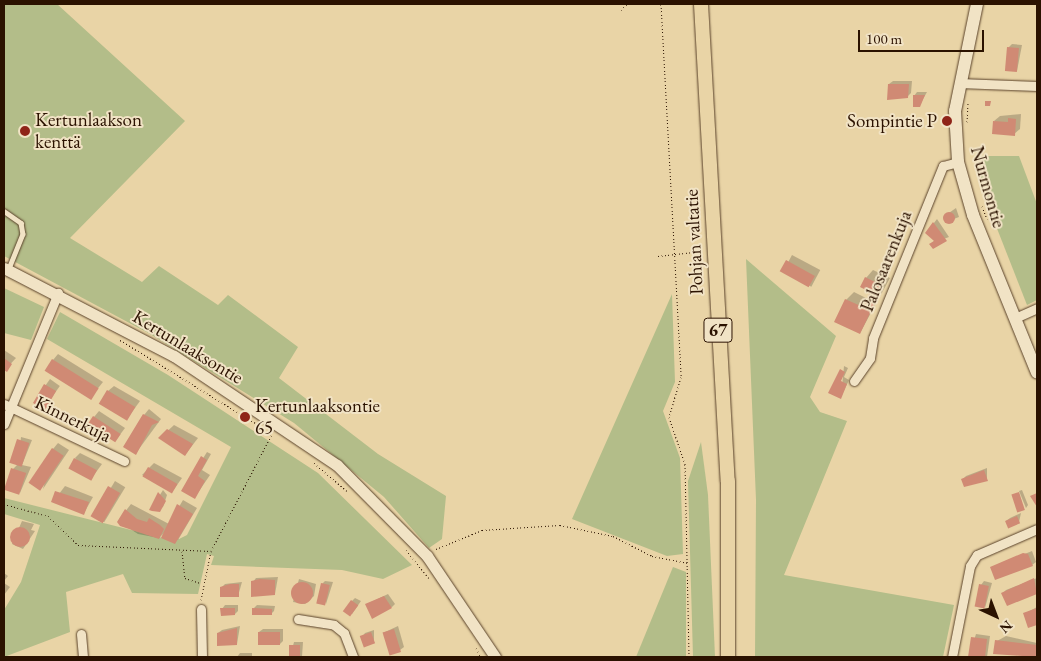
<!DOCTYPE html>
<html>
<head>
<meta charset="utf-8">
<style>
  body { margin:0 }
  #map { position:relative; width:1041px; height:661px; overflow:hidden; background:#e9d4a6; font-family:"EB Garamond",serif }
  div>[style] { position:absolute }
  .green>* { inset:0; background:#b3bd89 }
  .shadow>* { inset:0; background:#0003; transform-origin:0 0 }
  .building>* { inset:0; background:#d08a74; transform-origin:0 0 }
  .round { border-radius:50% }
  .path>* { height:1px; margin-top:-0.5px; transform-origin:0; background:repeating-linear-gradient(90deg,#2b1200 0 1px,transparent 0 3.5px) }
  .roads { filter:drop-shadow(0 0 1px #5a422a) drop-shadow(0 0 1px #5a422a) }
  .service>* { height:4.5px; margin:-2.25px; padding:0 2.25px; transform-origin:2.25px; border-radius:2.25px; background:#f1e3c5 }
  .minor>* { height:9px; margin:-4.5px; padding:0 4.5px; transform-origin:4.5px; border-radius:4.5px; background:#f1e3c5 }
  .tertiary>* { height:11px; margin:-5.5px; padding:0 5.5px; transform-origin:5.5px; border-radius:5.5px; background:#f1e3c5 }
  .secondary>* { height:12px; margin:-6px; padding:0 6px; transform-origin:6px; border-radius:6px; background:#f1e3c5 }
  .trunk>* { height:14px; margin:-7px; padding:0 7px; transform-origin:7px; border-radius:7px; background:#e9d4a6 }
  .dots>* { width:14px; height:14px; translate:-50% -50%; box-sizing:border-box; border:2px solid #f1e3c5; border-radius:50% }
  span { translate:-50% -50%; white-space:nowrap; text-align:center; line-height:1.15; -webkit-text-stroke:4px #f1e3c5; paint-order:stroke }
  .shield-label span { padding:1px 4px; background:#f1e3c5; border:1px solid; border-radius:4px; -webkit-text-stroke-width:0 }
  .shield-label { font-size:18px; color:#2b1200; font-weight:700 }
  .poi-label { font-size:19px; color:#2b1200 }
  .left { translate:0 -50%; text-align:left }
  .right { translate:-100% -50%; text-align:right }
  .street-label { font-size:19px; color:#2b1200 }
  .frame { position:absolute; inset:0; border:5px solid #2b1200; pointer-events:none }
  .north { position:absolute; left:971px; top:591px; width:50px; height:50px; -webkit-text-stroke:4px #f1e3c5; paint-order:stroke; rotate:137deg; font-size:14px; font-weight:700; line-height:20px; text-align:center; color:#2b1200 }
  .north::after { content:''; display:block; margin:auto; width:18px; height:22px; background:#2b1200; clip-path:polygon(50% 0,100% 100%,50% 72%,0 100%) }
  .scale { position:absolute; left:858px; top:30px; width:126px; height:22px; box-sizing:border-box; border:2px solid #2b1200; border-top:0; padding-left:6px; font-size:15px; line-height:18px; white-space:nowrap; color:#2b1200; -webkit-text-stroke:4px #f1e3c5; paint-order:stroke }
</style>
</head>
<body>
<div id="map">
  <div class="green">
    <div style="clip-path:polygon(4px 4px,57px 4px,185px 121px,70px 238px,142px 282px,159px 266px,218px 305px,228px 295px,298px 347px,279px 378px,378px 454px,446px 496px,442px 539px,429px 548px,384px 497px,294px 423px,150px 334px,4px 256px)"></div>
    <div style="clip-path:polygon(975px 156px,1019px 156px,1037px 204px,1037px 300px,1027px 305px,978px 180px)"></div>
    <div style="clip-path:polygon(746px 259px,836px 336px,810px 397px,820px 412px,847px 421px,784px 575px,954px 605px,943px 657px,755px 657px,756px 500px)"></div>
    <div style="clip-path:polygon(4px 288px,44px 307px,31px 340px,4px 333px)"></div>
    <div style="clip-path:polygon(672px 294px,675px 382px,663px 411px,680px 458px,683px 554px,667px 556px,572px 519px)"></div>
    <div style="clip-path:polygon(60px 312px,168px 375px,318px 473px,412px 565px,383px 579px,342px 570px,211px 565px,214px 556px,207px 554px,198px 594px,132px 593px,123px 574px,66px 592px,70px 632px,4px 657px,4px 610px,21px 582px,40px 525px,4px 514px,4px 498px,175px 541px,187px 535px,231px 447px,47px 339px)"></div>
    <div style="clip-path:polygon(701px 442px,708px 495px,715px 657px,693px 657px,688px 481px)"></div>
    <div style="clip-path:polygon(673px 567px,686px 572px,686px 657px,636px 657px)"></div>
  </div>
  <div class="shadow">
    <div style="clip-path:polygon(1012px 44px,1022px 45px,1017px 71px,1008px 48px)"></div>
    <div style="clip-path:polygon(893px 81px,912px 81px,911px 93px,908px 96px,889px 84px)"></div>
    <div style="clip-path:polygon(917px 92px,927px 92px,919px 106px,914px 96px)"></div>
    <div style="clip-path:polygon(1021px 114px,1020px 129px,1014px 134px,994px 121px,1000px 116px)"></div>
    <div style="clip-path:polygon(956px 208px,959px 217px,946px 222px,943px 217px)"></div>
    <div style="clip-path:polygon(937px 219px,949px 237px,931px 244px,935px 240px,927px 232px)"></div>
    <div style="left:792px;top:255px;width:32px;height:19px;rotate:28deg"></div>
    <div style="clip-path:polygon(873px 270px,890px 278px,860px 333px,846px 300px,854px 292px,868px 299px,872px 291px,866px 278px)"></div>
    <div style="clip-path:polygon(4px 350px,16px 358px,4px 371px)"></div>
    <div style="clip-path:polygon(58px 354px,103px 382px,91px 397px,53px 360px)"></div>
    <div style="clip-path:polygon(844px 366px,848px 368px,844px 377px,849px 380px,841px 397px)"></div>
    <div style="left:50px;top:379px;width:12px;height:28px;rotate:35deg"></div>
    <div style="clip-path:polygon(114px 386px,140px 401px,127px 419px,108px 391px)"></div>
    <div style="clip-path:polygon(149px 409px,161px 419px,136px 453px,144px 415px)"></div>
    <div style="clip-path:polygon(99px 411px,125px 428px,116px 440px,94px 417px)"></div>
    <div style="clip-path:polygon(174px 425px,198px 438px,185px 455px,160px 438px)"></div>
    <div style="clip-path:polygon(21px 437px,32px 440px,22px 465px,31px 467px,20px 493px,13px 469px,18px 464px)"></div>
    <div style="clip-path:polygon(58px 443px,69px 450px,43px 489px,53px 449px)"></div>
    <div style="clip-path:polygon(207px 452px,211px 454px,202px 470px,210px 475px,195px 497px,183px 490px)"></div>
    <div style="clip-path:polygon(80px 453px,102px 464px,91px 479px,75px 458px)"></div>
    <div style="clip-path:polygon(154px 463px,182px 478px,172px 492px,142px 475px)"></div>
    <div style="clip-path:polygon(987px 468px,987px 480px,963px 479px,966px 476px)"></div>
    <div style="left:115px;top:481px;width:12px;height:41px;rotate:31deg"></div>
    <div style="clip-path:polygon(65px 486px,93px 497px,84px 513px,53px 502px)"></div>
    <div style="clip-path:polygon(163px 490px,167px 495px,163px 507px,151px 509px)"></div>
    <div style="clip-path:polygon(1022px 490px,1028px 505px,1026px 508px,1019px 491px)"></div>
    <div style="clip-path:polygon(183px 500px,197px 508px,178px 540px,163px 537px,165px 532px,159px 538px,138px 534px,118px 521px,131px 504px,169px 524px)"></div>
    <div style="clip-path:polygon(1021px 513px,1019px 522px,1006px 521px,1010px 518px)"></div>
    <div style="clip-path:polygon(22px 521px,34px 524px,31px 530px,35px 531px,23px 549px,12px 544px)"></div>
    <div style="clip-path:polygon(1032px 551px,1036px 562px,1032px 565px,992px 567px)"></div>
    <div style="clip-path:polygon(4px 573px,8px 576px,4px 581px)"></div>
    <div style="clip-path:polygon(278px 577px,275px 594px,253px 582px,256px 578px)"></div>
    <div style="clip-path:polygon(1037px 578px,1037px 593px,1007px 604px,1003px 593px,1006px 590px)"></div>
    <div style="clip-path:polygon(299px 579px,316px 584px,314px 596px,305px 604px,293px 602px)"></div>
    <div style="clip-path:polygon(325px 581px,333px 582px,326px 604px,322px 584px)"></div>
    <div style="clip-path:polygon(984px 581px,992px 583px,985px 608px,981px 585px)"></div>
    <div style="clip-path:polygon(242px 582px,238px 596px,222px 587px,225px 584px)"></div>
    <div style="clip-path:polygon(4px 583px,10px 587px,4px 595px)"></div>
    <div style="clip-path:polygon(388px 594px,395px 604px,392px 607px,367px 604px)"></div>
    <div style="clip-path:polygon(355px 598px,361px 601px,352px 614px,352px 601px)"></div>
    <div style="clip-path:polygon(225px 605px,238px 605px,238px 611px,235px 614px,222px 609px)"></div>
    <div style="clip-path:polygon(257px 605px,275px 606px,274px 611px,271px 614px,253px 609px)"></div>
    <div style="clip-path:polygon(1037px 607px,1037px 623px,1029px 626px,1024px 614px)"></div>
    <div style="clip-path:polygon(240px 626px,237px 644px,218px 633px,222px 630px)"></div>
    <div style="clip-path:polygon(398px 626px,404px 647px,400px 650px,383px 633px)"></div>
    <div style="clip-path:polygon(263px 629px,283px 629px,283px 641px,279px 645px,259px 632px)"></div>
    <div style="clip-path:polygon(374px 630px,374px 642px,362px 637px,365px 633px)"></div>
    <div style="clip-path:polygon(976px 634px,990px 636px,987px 657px,969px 657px)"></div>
    <div style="clip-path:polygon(1006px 636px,1037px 643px,1037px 657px,995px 653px,997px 641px)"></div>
    <div style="clip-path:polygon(294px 642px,303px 642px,302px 657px,290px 657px)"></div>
    <div style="clip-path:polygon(240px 653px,252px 653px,252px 657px,237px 657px)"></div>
  </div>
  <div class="building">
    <div style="left:1007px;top:47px;width:12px;height:24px;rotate:5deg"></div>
    <div style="clip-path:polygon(888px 84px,909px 84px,908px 98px,887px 100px)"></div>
    <div style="clip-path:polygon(913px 95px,925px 95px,920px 107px,913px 107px)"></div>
    <div style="clip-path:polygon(985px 101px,991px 101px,990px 106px,985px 106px)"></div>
    <div style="clip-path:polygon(1008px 118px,1016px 119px,1015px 136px,992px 134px,993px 121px,1008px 122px)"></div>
    <div class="round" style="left:943px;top:212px;width:12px;height:12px"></div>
    <div style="clip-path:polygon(933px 222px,947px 241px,933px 249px,929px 244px,934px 241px,925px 233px)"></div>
    <div style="left:786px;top:260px;width:33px;height:13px;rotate:29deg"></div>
    <div style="clip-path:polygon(865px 277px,883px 286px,860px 334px,834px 322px,845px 299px,863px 307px,870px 292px,860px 287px)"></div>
    <div style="clip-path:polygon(4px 358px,12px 364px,7px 372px,4px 370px)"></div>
    <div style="left:52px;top:359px;width:55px;height:14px;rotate:32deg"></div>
    <div style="clip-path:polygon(840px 369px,845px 372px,841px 381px,847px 384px,841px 399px,828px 393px)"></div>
    <div style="left:44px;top:384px;width:14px;height:22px;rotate:30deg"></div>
    <div style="left:107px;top:390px;width:33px;height:16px;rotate:31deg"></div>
    <div style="clip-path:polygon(143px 414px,159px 422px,152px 425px,136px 455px,123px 447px)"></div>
    <div style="left:93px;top:416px;width:33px;height:10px;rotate:33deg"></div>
    <div style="clip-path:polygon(167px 429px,193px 444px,185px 456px,158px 438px)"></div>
    <div style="left:17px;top:439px;width:13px;height:25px;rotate:18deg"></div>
    <div style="left:52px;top:448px;width:14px;height:42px;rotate:34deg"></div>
    <div style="clip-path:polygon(201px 456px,207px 460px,198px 476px,205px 481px,195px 499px,181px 491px)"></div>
    <div style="left:74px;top:458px;width:26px;height:12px;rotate:28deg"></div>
    <div style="left:148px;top:467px;width:34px;height:11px;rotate:30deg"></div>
    <div style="left:11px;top:468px;width:16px;height:23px;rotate:18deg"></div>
    <div style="clip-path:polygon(984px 470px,988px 481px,964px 487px,961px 479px)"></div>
    <div style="left:108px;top:486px;width:14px;height:35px;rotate:30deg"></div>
    <div style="clip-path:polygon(55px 491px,89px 502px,84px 515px,51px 502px)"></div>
    <div style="clip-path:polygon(158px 492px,166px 501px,160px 512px,152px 511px,149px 510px)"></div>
    <div style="left:1019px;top:492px;width:19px;height:8px;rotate:72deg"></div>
    <div style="clip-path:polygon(1037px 493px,1037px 507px,1030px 496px)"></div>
    <div style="clip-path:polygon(177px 504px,193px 514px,175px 544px,161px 538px)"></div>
    <div style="clip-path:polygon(125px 509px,137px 519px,147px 522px,149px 518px,160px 525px,164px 529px,159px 539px,120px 526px,117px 522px)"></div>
    <div style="left:1017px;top:516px;width:8px;height:13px;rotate:67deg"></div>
    <div class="round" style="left:10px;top:527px;width:20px;height:20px"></div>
    <div style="clip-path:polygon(1023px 553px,1028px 554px,1033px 566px,995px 580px,990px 567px)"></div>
    <div style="clip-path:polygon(1034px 578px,1037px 594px,1007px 606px,1001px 593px)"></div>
    <div style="clip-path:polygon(260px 579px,275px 580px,275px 595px,251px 597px,251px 581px)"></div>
    <div class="round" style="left:291px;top:582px;width:22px;height:22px"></div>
    <div style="left:321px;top:583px;width:9px;height:21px;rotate:13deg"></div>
    <div style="clip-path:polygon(230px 584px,239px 584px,239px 597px,220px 597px,220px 587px)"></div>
    <div style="left:979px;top:584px;width:10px;height:23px;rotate:11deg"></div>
    <div style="clip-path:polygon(384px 596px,392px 608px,372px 619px,365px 604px)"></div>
    <div style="left:351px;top:600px;width:9px;height:14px;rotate:36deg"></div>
    <div style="clip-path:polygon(220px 608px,235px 608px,235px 615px,221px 616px)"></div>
    <div style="clip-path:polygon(252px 608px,272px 609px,272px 615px,252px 615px)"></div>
    <div style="clip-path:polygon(1037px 608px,1037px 625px,1028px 628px,1023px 613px)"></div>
    <div style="clip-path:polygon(237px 628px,237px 645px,217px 646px,217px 633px)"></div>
    <div style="left:394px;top:629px;width:24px;height:12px;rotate:73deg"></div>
    <div style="left:258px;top:632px;width:22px;height:13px"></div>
    <div style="left:371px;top:632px;width:12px;height:12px;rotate:70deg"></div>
    <div style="clip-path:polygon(971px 637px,987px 639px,985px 657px,968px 657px)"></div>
    <div style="clip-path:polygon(995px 640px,1037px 645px,1037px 657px,993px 654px)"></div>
    <div style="left:289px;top:645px;width:11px;height:12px"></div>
  </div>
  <div class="path">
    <div style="left:661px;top:4px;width:374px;rotate:86.9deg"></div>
    <div style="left:681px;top:377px;width:42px;rotate:106.7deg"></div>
    <div style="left:669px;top:417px;width:50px;rotate:71.2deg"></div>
    <div style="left:685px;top:464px;width:193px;rotate:88.8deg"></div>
    <div style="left:621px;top:10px;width:8px;rotate:-45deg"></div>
    <div style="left:967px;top:122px;width:19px;rotate:-87deg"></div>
    <div style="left:982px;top:206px;width:14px;rotate:69deg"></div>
    <div style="left:658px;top:256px;width:45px;rotate:-6.3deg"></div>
    <div style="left:120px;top:340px;width:161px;rotate:31.5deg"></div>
    <div style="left:314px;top:463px;width:43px;rotate:40.3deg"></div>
    <div style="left:4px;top:504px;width:46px;rotate:15.3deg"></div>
    <div style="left:48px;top:516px;width:42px;rotate:44deg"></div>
    <div style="left:78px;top:545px;width:133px;rotate:2.6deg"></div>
    <div style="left:436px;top:549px;width:50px;rotate:-22.4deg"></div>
    <div style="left:482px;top:530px;width:78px;rotate:-3.7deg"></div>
    <div style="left:560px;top:525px;width:54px;rotate:11.7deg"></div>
    <div style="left:613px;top:536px;width:44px;rotate:27.1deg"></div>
    <div style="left:652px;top:556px;width:37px;rotate:11deg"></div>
    <div style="left:406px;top:550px;width:36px;rotate:51deg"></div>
    <div style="left:182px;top:551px;width:27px;rotate:84deg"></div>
    <div style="left:185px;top:578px;width:16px;rotate:18deg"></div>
    <div style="left:201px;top:600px;width:50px;rotate:-78.5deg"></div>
    <div style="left:211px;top:551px;width:132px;rotate:-62.5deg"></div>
    <div style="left:476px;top:648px;width:10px;rotate:61deg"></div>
  </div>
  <div class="roads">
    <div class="service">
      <div style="left:4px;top:211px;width:21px;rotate:35deg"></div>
      <div style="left:21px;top:223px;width:11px;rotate:80deg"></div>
      <div style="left:23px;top:234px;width:38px;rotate:112deg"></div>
    </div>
    <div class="minor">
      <div style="left:959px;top:83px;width:78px;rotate:2.2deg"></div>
      <div style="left:1015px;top:318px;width:24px;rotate:-24deg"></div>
      <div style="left:854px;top:381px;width:28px;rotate:-55deg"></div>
      <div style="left:870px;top:358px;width:20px;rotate:-81deg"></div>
      <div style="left:873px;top:338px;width:186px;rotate:-67.9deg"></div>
      <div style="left:943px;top:166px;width:16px;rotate:-15deg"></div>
      <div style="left:4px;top:404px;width:133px;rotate:25.4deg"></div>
      <div style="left:4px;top:424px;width:142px;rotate:-67.6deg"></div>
      <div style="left:201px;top:609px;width:48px;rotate:88.8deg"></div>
      <div style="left:298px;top:619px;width:36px;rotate:9deg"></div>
      <div style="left:334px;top:625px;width:13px;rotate:39deg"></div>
      <div style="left:344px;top:633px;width:26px;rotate:69deg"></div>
      <div style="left:81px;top:634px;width:23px;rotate:85deg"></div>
      <div style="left:952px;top:657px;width:93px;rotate:-78.8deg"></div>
      <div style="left:970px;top:566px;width:13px;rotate:-58deg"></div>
      <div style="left:977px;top:555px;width:65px;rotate:-23.4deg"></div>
    </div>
    <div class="tertiary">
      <div style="left:4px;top:268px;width:191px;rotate:27.4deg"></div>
      <div style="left:174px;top:356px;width:196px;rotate:33.8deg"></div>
      <div style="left:337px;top:465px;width:128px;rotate:45.3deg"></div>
      <div style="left:427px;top:556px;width:122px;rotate:56deg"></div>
    </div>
    <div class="secondary">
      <div style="left:977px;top:4px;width:109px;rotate:101.6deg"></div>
      <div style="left:955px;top:111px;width:51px;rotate:86.6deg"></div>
      <div style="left:958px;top:162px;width:55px;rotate:74.2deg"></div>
      <div style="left:973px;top:215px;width:170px;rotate:67.9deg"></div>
    </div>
    <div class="trunk">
      <div style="left:701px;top:4px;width:478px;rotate:86.8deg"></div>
      <div style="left:728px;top:481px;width:176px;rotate:90deg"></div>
    </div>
  </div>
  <div class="dots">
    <div style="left:947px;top:121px;background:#8f2418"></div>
    <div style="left:25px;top:131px;background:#8f2418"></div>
    <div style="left:245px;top:417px;background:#8f2418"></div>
  </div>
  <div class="shield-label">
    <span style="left:718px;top:330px">67</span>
  </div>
  <div class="poi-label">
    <span class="left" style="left:35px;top:131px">Kertunlaakson<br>kenttä</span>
    <span class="right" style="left:937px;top:121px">Sompintie P</span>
    <span class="left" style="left:255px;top:417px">Kertunlaaksontie<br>65</span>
  </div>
  <div class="street-label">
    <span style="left:988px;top:187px;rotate:74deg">Nurmontie</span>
    <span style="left:694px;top:242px;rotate:-93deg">Pohjan valtatie</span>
    <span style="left:886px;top:261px;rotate:-68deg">Palosaarenkuja</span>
    <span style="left:188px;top:347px;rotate:31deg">Kertunlaaksontie</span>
    <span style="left:73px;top:419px;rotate:26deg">Kinnerkuja</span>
  </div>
  <div class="frame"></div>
  <div class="north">N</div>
  <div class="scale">100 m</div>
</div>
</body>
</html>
